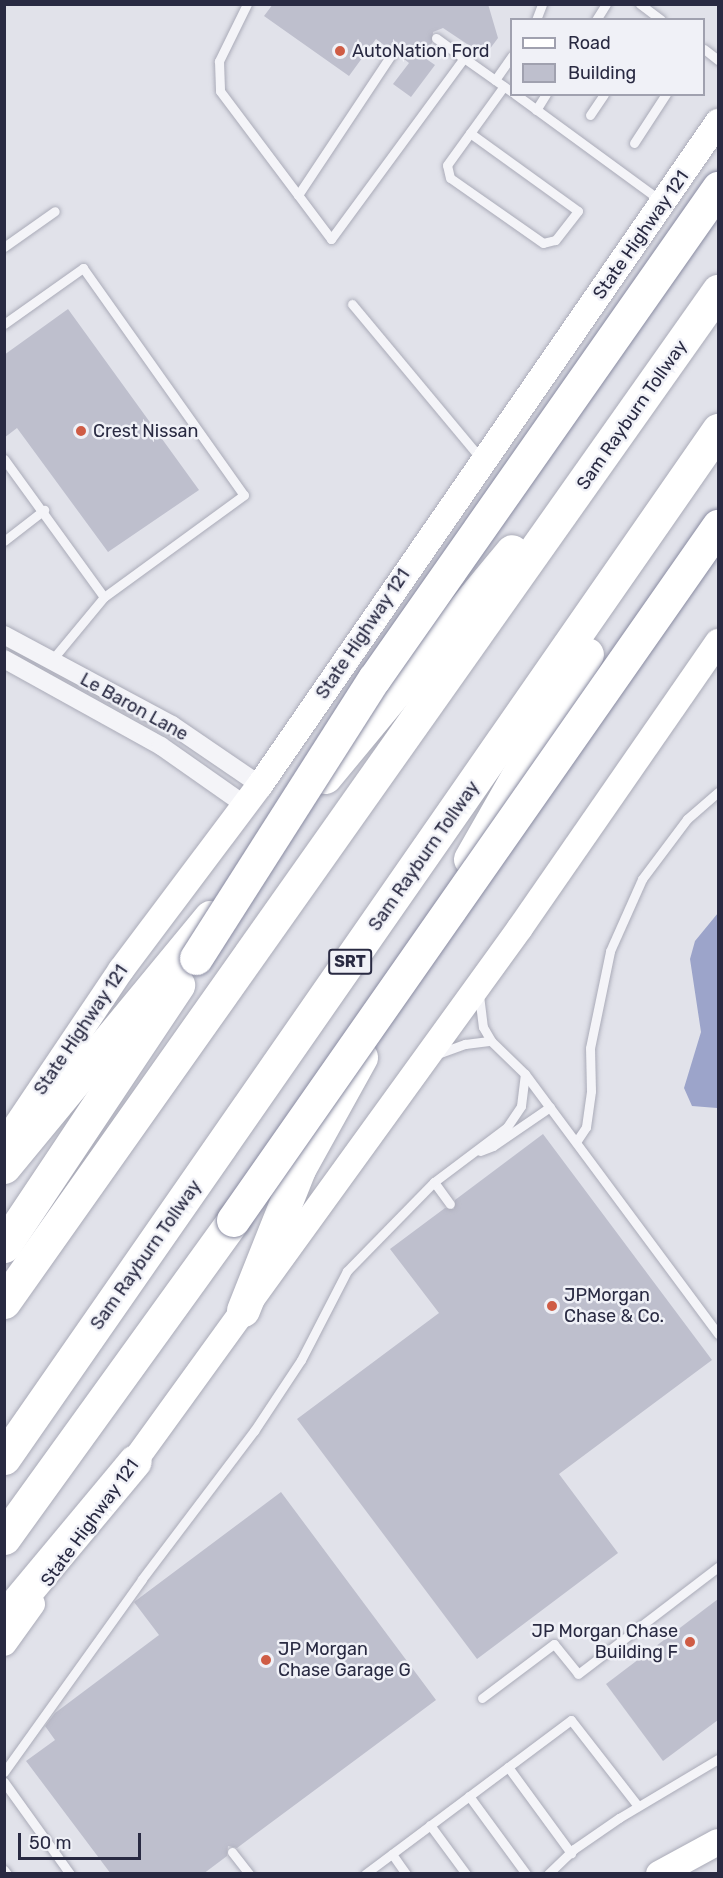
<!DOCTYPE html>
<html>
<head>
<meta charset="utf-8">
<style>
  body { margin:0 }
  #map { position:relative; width:723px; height:1878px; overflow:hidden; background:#e1e2ea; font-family:Rubik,sans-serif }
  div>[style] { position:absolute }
  .water>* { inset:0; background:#9ca4ca }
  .building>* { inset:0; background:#bebfcd }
  .roads { filter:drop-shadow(0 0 2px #aaabb8) drop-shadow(0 0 2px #aaabb8) }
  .lane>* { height:9px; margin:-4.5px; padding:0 4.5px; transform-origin:4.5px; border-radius:4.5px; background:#f4f4f8 }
  .street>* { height:18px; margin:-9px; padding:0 9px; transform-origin:9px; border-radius:9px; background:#f4f4f8 }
  .secondary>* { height:26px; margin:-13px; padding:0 13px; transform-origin:13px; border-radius:13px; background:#fff }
  .highway>* { height:33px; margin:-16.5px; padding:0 16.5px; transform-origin:16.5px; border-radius:16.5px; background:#fff }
  .bridges { filter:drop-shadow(0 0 2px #888aa0) drop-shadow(0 0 2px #888aa0) }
  .highway-bridge>* { height:33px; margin:-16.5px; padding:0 16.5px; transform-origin:16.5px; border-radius:16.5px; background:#fff }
  .dots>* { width:16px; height:16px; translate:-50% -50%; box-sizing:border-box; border:3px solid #f0f1f7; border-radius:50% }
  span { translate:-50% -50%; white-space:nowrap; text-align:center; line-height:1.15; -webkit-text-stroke:5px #f0f1f7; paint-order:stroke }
  .shield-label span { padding:2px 4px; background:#f0f1f7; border:2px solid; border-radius:4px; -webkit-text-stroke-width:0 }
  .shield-label { font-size:16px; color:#292a42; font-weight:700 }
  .poi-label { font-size:18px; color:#292a42 }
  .left { translate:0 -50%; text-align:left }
  .right { translate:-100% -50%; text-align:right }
  .street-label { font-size:18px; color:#292a42 }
  .frame { position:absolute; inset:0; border:6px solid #292a42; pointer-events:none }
  .legend { position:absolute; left:510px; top:18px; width:195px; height:78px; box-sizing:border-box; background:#f0f1f7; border:2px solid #a0a1af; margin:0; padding:8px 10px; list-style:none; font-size:18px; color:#292a42 }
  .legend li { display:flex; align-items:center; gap:12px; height:30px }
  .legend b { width:30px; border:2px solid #a0a1af }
  .scale { position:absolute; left:18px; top:1833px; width:123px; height:27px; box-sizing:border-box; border:3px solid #292a42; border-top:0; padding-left:8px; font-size:18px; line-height:21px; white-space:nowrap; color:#292a42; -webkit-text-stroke:4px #f0f1f7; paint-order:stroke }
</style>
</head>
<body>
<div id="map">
  <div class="water">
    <div style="clip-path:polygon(718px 913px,718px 1108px,717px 1108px,692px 1106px,684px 1088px,701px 1032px,690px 959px,695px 941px)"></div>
  </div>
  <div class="building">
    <div style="clip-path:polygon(273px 4px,488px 4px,498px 38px,489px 50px,479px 52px,443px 28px,433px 32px,432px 43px,422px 56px,435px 65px,411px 97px,393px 84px,409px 63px,399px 55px,397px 47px,388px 48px,376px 39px,349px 76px,264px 16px)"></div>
    <div style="clip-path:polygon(68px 309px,199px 490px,108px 552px,17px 428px,4px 438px,4px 355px)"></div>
    <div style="clip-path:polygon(543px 1134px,712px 1360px,559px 1474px,618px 1553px,477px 1659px,297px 1419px,439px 1313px,390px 1249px,445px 1208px,454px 1209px,455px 1200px)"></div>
    <div style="clip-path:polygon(281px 1492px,436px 1700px,237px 1848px,228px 1846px,227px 1856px,203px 1874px,111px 1874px,26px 1761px,55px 1740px,45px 1726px,55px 1713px,159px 1635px,134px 1602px)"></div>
    <div style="clip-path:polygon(718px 1599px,718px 1720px,663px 1761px,606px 1684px)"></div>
  </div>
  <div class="roads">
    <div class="lane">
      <div style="left:247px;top:4px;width:64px;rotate:116.2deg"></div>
      <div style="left:219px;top:61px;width:30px;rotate:88deg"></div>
      <div style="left:220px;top:91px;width:185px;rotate:53.1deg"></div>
      <div style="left:331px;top:239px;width:225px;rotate:-53.7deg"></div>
      <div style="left:464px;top:58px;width:59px;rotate:35.3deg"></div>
      <div style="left:640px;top:4px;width:26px;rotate:37deg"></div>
      <div style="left:536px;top:20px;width:17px;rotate:-69deg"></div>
      <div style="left:596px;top:20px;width:19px;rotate:-58deg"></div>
      <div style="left:436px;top:38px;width:34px;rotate:36deg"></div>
      <div style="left:704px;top:49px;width:18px;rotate:38deg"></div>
      <div style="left:495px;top:80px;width:29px;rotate:-55deg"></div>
      <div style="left:515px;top:94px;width:181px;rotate:36.2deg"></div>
      <div style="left:536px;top:110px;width:19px;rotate:-58deg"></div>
      <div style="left:590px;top:115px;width:25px;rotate:-56deg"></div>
      <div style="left:470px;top:133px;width:133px;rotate:35.8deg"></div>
      <div style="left:578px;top:211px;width:37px;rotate:128deg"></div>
      <div style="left:555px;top:240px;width:12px;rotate:166deg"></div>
      <div style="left:543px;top:243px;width:113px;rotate:-145deg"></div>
      <div style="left:450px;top:178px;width:13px;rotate:-103deg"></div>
      <div style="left:447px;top:165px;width:97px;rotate:-54.2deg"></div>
      <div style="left:634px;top:143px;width:59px;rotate:-56.9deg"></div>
      <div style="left:298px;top:195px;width:172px;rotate:-56.4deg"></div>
      <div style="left:4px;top:247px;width:62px;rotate:-35.2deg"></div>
      <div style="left:352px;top:304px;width:202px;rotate:50.2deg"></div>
      <div style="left:4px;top:324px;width:97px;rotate:-35.3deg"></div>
      <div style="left:83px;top:268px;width:278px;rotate:54.7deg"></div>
      <div style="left:244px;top:495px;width:173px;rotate:143.9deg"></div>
      <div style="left:104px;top:597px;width:83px;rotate:129.6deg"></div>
      <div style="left:4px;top:459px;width:170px;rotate:54.1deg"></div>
      <div style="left:4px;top:541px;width:51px;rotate:-37.8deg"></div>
      <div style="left:479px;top:995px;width:32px;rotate:83deg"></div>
      <div style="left:483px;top:1027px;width:16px;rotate:60deg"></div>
      <div style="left:491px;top:1041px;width:47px;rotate:44.1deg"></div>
      <div style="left:525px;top:1074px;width:324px;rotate:53.4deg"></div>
      <div style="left:440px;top:1053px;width:27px;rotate:-20deg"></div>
      <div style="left:465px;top:1044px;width:26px;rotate:-7deg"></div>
      <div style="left:576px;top:1142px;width:18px;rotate:-56deg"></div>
      <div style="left:586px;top:1127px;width:36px;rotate:-82deg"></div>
      <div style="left:591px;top:1091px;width:43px;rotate:-91.3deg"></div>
      <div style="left:590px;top:1048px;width:99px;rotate:-78.3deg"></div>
      <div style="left:610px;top:951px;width:79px;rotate:-66deg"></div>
      <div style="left:642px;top:879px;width:75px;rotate:-53.1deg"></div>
      <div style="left:687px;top:819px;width:41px;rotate:-41.1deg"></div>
      <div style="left:480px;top:1151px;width:14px;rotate:-21deg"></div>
      <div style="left:493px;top:1146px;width:69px;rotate:-34.4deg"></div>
      <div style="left:434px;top:1182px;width:27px;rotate:54deg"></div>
      <div style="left:482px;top:1698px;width:90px;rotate:-36.9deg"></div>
      <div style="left:554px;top:1644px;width:38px;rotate:51deg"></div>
      <div style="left:578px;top:1674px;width:176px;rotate:-37.4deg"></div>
      <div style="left:508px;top:1767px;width:107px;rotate:53.8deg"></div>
      <div style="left:4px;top:1772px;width:237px;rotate:-54.4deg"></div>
      <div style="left:142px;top:1579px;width:186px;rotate:-52.9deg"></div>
      <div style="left:254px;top:1431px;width:85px;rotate:-56.5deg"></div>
      <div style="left:301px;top:1360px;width:100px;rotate:-62.7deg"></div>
      <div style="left:347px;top:1271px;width:124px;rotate:-45.7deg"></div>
      <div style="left:434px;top:1182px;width:91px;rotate:-37deg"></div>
      <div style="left:507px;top:1127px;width:25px;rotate:-56deg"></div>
      <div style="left:521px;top:1106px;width:32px;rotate:-83deg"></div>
      <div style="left:4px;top:1782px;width:113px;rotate:54.3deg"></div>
      <div style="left:469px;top:1796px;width:97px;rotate:53.8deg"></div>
      <div style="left:430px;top:1825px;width:61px;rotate:53.7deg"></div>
      <div style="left:232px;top:1852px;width:28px;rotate:52deg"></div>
      <div style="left:392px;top:1854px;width:24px;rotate:55deg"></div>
      <div style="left:4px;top:1870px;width:5px;rotate:53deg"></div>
      <div style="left:365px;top:1874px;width:257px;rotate:-36.8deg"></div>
      <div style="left:571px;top:1720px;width:109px;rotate:52.1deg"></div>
      <div style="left:548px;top:1874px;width:36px;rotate:-44deg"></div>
      <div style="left:574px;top:1849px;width:55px;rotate:-34.6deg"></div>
      <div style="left:619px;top:1818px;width:115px;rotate:-30.8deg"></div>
    </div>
    <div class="street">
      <div style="left:4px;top:635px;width:191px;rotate:28.2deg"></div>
      <div style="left:172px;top:725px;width:107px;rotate:34.3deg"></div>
      <div style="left:4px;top:659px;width:179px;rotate:29deg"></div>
      <div style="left:161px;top:746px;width:103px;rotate:35.1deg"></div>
    </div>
    <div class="secondary">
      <div style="left:4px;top:1144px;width:210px;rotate:-56.1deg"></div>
      <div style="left:121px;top:970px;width:231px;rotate:-53.1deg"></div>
      <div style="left:260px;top:785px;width:806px;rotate:-55.36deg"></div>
      <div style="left:123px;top:1477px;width:678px;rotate:-54.13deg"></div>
      <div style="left:520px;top:928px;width:348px;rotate:-55.3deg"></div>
      <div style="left:4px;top:1643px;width:48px;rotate:-54.3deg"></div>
      <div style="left:659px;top:1874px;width:67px;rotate:-28.5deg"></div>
    </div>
    <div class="highway">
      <div style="left:325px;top:777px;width:293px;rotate:-50.4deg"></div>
      <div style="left:470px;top:859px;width:236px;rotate:-60.3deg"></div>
      <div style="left:4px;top:1167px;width:324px;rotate:-50.5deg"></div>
      <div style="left:4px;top:1246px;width:314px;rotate:-56.3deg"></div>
      <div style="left:4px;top:1302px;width:1238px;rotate:-54.77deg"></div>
      <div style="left:243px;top:1310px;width:152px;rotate:-68.3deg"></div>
      <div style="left:299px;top:1169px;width:128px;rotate:-61deg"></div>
      <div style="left:4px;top:1458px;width:1252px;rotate:-55.22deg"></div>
      <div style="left:4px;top:1538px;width:392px;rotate:-54.2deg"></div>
      <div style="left:4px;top:1618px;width:204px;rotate:-50.2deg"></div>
    </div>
  </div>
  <div class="bridges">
    <div class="highway-bridge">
      <div style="left:196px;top:958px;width:331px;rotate:-57.5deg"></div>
      <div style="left:374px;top:679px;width:600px;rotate:-54.98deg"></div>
      <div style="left:233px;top:1220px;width:847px;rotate:-55.05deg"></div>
    </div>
  </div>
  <div class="dots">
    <div style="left:340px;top:51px;background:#cf5c45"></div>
    <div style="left:81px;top:431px;background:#cf5c45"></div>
    <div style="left:552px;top:1306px;background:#cf5c45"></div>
    <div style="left:690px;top:1642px;background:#cf5c45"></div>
    <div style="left:266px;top:1660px;background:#cf5c45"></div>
  </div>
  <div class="shield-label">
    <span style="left:350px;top:962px">SRT</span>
  </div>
  <div class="poi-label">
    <span class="left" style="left:352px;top:51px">AutoNation Ford</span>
    <span class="left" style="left:93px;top:431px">Crest Nissan</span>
    <span class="left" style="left:564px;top:1306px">JPMorgan<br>Chase &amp; Co.</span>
    <span class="right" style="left:678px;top:1642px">JP Morgan Chase<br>Building F</span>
    <span class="left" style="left:278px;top:1660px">JP Morgan<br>Chase Garage G</span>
  </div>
  <div class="street-label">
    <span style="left:641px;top:235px;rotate:-55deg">State Highway 121</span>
    <span style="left:632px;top:415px;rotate:-55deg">Sam Rayburn Tollway</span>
    <span style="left:363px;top:634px;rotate:-56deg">State Highway 121</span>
    <span style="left:134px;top:707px;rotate:29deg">Le Baron Lane</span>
    <span style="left:424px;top:856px;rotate:-55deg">Sam Rayburn Tollway</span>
    <span style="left:81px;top:1030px;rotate:-56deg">State Highway 121</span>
    <span style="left:146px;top:1255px;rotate:-55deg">Sam Rayburn Tollway</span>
    <span style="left:90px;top:1523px;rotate:-54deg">State Highway 121</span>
  </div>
  <div class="frame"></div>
  <ul class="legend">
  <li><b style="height:8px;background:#fff"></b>Road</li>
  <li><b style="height:16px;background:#bebfcd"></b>Building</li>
  </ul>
  <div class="scale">50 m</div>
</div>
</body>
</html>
